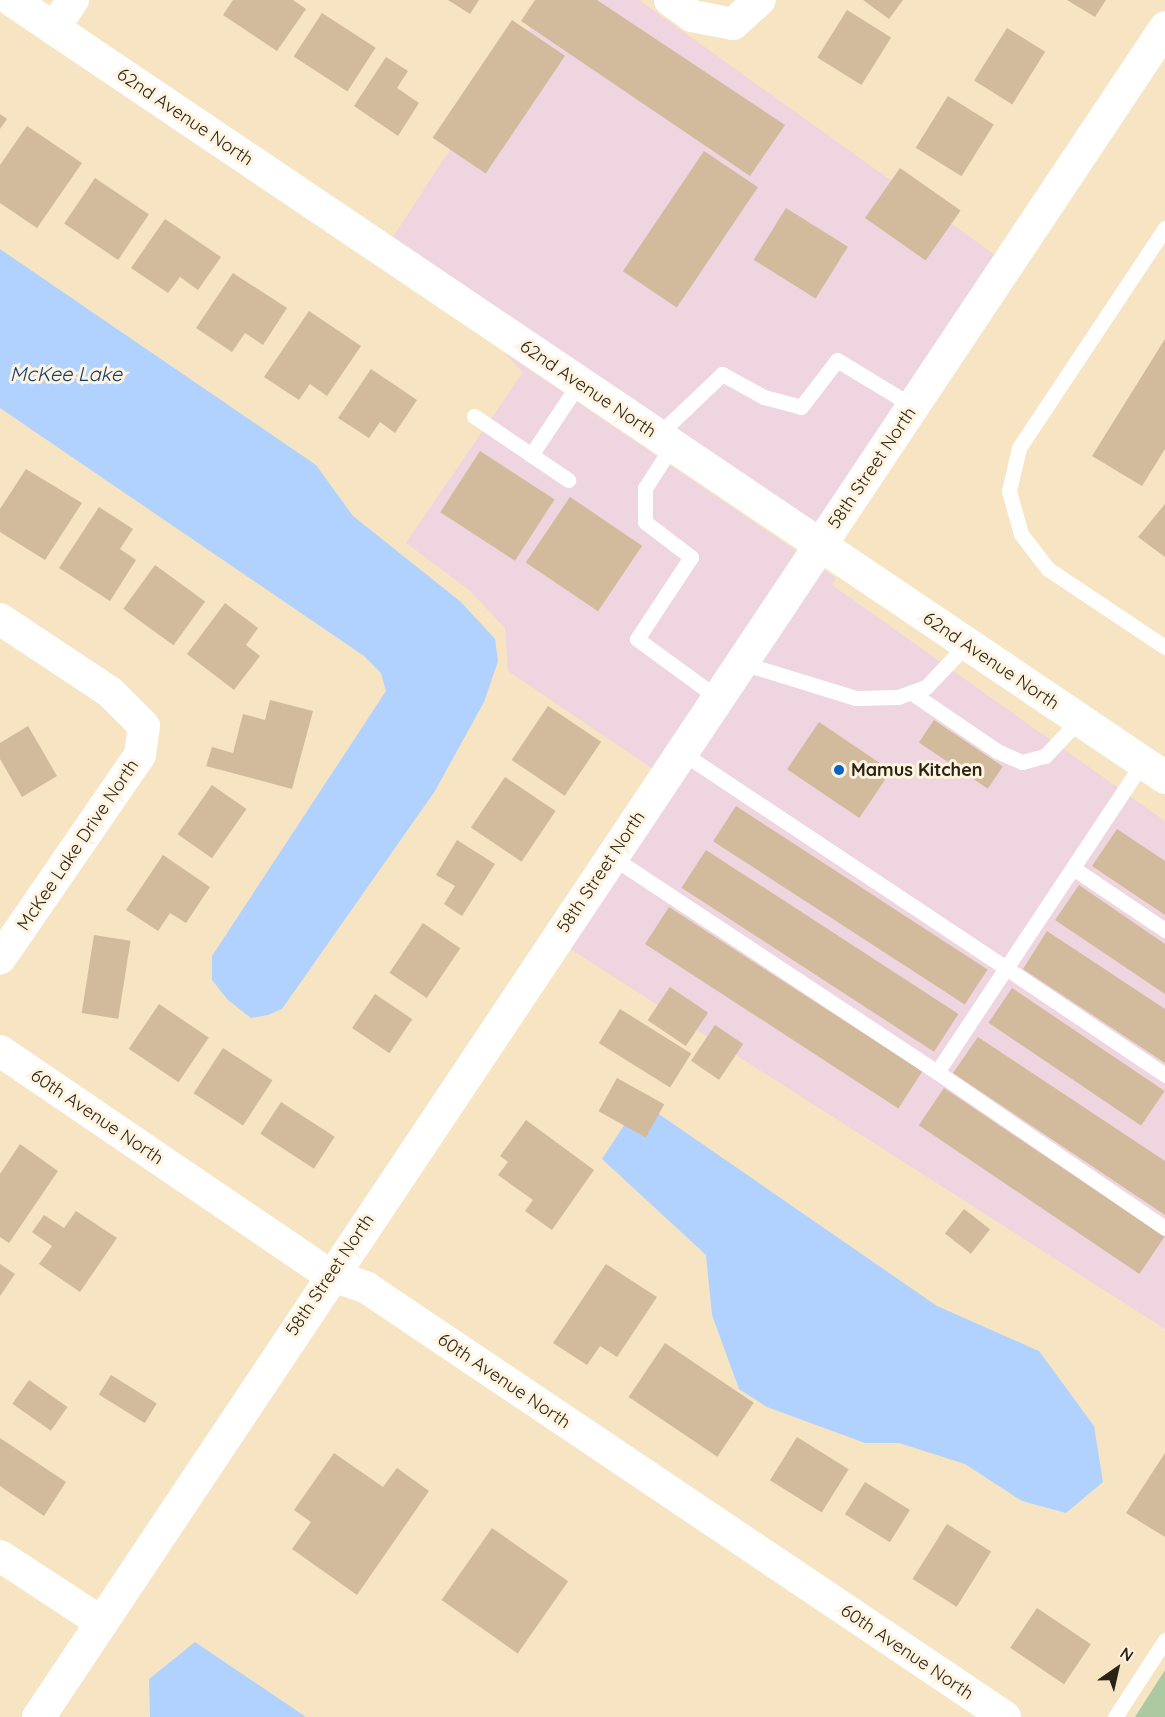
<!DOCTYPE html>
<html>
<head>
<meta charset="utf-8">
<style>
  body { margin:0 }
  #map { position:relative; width:1165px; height:1717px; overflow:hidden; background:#f7e4c3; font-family:Quicksand,sans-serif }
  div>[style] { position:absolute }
  .commercial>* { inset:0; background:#eed5df }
  .green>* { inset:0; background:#acc9a2 }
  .water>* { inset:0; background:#b1d2fe }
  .building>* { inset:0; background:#d2ba9d; transform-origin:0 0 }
  .service>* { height:15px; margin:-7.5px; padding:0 7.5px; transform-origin:7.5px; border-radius:7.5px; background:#fff }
  .minor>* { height:32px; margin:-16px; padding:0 16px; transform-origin:16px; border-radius:16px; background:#fff }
  .tertiary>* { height:33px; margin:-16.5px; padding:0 16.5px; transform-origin:16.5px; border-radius:16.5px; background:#fff }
  .dots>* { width:16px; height:16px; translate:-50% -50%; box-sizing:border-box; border:3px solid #fef3df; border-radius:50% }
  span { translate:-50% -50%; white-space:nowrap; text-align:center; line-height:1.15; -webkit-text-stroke:6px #fef3df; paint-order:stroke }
  .street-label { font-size:18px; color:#292215 }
  .poi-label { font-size:18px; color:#292215; font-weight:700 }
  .left { translate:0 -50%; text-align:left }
  .water-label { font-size:20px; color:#143f74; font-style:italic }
  .north { position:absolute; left:1087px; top:1639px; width:60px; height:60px; -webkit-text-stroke:4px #fef3df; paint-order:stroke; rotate:34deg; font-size:16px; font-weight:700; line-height:24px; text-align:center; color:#292215 }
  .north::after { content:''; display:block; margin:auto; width:21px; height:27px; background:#292215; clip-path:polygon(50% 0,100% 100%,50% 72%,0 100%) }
</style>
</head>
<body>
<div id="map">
  <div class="commercial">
    <div style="clip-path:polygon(548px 0,639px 0,995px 255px,817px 524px,393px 237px)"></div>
    <div style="clip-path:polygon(502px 351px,798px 552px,653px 769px,508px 671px,505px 628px,469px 590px,406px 543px,523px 372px)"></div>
    <div style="clip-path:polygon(823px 569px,836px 578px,832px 585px,1165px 821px,1165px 1329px,570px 949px)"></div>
  </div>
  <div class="green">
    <div style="clip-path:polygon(1165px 1670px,1165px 1717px,1135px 1717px)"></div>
  </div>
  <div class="water">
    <div style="clip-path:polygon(0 249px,316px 465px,353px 516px,461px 602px,495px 639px,498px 661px,484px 702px,435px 791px,282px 1009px,268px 1015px,251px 1018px,228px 1000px,212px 980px,212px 956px,386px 691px,381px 673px,364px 656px,0 408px)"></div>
    <div style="clip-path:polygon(640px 1101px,937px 1306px,1039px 1351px,1094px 1426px,1103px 1482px,1066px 1513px,1022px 1501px,965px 1464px,899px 1443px,865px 1443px,767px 1407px,739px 1389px,712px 1315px,706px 1255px,602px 1159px)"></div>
    <div style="clip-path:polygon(195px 1642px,306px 1717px,150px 1717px,149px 1679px)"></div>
  </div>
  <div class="building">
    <div style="clip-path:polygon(233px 0,293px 0,306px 9px,277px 51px,223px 15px)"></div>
    <div style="clip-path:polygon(448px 0,479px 0,470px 14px)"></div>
    <div style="clip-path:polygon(535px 0,597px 0,785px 125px,750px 176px,521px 21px)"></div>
    <div style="clip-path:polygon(863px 0,903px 0,889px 19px)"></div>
    <div style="clip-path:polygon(1067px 0,1106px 0,1095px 17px)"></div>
    <div style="left:847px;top:10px;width:52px;height:56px;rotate:32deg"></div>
    <div style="left:322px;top:13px;width:64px;height:52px;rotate:33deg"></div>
    <div style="left:512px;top:20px;width:64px;height:142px;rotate:34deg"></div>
    <div style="left:1007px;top:28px;width:45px;height:62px;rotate:32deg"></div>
    <div style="clip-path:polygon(386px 57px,408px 71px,397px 88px,419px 103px,398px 136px,354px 106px)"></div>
    <div style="left:948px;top:96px;width:54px;height:61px;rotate:32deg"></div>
    <div style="clip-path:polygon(0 114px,7px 119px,0 129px)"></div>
    <div style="clip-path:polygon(27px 126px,82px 163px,37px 228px,0 203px,0 165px)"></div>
    <div style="left:704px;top:151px;width:65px;height:145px;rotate:34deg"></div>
    <div style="left:900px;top:168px;width:74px;height:61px;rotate:35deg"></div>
    <div style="left:95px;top:178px;width:65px;height:55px;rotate:34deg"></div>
    <div style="left:786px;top:208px;width:73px;height:61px;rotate:32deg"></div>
    <div style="clip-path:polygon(165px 219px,221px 257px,198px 290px,180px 277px,168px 293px,131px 268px)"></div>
    <div style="clip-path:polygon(233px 273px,287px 308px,263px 345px,245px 333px,232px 352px,196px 328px)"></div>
    <div style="clip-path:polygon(309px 311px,361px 346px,327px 396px,310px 384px,299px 400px,264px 377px)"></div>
    <div style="clip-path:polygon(1165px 339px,1165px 449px,1142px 486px,1092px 456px)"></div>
    <div style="clip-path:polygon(371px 369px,417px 400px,395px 433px,380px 422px,369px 438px,338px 418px)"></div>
    <div style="left:480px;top:451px;width:89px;height:73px;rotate:33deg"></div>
    <div style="clip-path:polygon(26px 469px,82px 503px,45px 560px,0 532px,0 509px)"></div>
    <div style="left:570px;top:497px;width:87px;height:79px;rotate:34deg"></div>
    <div style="clip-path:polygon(1165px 504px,1165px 557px,1138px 537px)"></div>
    <div style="clip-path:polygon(99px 507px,133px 529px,120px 549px,136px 560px,110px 601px,59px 568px)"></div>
    <div style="left:155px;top:565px;width:62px;height:54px;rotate:36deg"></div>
    <div style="clip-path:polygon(225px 603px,258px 628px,246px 645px,260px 656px,234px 690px,187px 654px)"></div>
    <div style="clip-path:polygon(270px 700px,313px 711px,292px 789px,206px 766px,212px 747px,233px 753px,243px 714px,265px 720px)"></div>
    <div style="left:548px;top:706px;width:64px;height:65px;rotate:34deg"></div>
    <div style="left:934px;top:720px;width:83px;height:27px;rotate:34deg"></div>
    <div style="left:819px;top:722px;width:87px;height:57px;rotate:34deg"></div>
    <div style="clip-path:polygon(28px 726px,57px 776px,22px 797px,0 759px,0 743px)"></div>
    <div style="left:505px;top:777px;width:61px;height:61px;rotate:34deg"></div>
    <div style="left:212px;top:785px;width:42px;height:60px;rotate:35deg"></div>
    <div style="left:736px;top:806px;width:300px;height:42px;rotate:33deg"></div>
    <div style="clip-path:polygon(1117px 829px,1165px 861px,1165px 915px,1092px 866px)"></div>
    <div style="clip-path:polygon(457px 840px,495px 864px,462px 916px,444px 904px,455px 886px,436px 875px)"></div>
    <div style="left:706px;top:850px;width:301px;height:45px;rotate:33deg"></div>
    <div style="clip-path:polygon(163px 855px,210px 887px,186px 923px,170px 913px,158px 931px,126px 910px)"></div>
    <div style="clip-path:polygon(1079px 885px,1165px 944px,1165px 994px,1055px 920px)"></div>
    <div style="left:669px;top:907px;width:302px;height:44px;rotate:33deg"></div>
    <div style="left:423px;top:923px;width:45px;height:60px;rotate:34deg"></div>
    <div style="clip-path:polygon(1047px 931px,1165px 1009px,1165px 1063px,1023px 969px)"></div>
    <div style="left:94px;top:935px;width:37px;height:79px;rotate:9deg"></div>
    <div style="left:670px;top:987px;width:46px;height:40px;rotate:34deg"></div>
    <div style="left:1012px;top:988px;width:184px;height:42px;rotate:34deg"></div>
    <div style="left:375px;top:994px;width:45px;height:41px;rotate:34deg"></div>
    <div style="left:159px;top:1004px;width:60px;height:54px;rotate:34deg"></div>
    <div style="left:620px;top:1009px;width:84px;height:40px;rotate:32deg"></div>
    <div style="left:715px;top:1025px;width:34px;height:43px;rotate:34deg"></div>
    <div style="clip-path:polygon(978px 1037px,1165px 1161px,1165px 1215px,953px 1073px)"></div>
    <div style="left:223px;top:1048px;width:59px;height:54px;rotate:33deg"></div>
    <div style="left:617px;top:1078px;width:54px;height:38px;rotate:29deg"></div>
    <div style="left:944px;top:1088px;width:266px;height:45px;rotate:34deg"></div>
    <div style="left:281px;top:1102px;width:64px;height:38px;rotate:33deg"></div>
    <div style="clip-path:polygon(526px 1120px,594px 1170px,552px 1230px,525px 1211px,533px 1200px,498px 1175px,508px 1162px,500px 1156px)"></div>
    <div style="clip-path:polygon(20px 1144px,58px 1171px,9px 1243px,0 1237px,0 1174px)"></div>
    <div style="left:964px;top:1209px;width:33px;height:31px;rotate:38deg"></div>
    <div style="clip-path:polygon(76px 1211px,117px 1238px,80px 1292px,39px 1264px,52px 1246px,32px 1232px,44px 1215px,64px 1228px)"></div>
    <div style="clip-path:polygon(0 1264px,15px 1274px,0 1296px)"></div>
    <div style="clip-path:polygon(606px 1264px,657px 1297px,617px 1357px,600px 1346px,587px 1365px,553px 1343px)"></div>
    <div style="left:665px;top:1343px;width:107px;height:65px;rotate:34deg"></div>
    <div style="left:111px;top:1375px;width:54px;height:23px;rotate:32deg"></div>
    <div style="left:29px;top:1380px;width:47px;height:29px;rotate:35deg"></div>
    <div style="left:797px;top:1437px;width:61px;height:51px;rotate:32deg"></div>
    <div style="clip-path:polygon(0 1438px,66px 1482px,44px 1516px,0 1486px)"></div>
    <div style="clip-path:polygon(334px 1453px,383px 1487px,397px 1468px,429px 1491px,357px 1595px,292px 1549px,311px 1522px,294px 1510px)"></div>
    <div style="clip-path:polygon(1165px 1453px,1165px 1537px,1126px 1513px)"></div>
    <div style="left:865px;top:1482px;width:53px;height:38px;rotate:32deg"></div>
    <div style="left:947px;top:1524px;width:52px;height:65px;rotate:32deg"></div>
    <div style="left:492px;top:1528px;width:93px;height:88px;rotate:35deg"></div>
    <div style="left:1037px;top:1608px;width:65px;height:48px;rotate:34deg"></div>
  </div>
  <div class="service">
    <div style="left:1165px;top:228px;width:264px;rotate:123.6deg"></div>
    <div style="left:1019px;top:448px;width:44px;rotate:103.1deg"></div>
    <div style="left:1009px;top:491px;width:45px;rotate:74.4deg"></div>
    <div style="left:1021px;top:534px;width:44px;rotate:52.4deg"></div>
    <div style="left:1048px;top:569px;width:141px;rotate:33.7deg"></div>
    <div style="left:474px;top:416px;width:114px;rotate:34.2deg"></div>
    <div style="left:657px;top:436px;width:90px;rotate:-43.6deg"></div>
    <div style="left:722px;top:374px;width:48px;rotate:28.7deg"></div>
    <div style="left:764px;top:397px;width:38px;rotate:15deg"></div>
    <div style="left:801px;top:407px;width:59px;rotate:-52.5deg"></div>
    <div style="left:837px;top:360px;width:89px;rotate:31.2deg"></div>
    <div style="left:672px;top:446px;width:50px;rotate:122.7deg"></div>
    <div style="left:645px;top:488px;width:34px;rotate:90deg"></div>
    <div style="left:645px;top:522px;width:58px;rotate:37.3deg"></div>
    <div style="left:691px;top:557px;width:98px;rotate:123.4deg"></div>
    <div style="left:637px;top:639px;width:100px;rotate:36.1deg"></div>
    <div style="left:531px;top:455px;width:87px;rotate:-56.3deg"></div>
    <div style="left:742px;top:663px;width:119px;rotate:17.1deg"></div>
    <div style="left:856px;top:698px;width:42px;rotate:-1.4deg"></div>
    <div style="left:898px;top:697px;width:30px;rotate:-20deg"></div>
    <div style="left:926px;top:687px;width:59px;rotate:-46.4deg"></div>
    <div style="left:912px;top:693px;width:103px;rotate:34.3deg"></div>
    <div style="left:997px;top:751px;width:27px;rotate:24deg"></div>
    <div style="left:1022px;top:762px;width:24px;rotate:-15deg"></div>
    <div style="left:1045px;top:756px;width:50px;rotate:-46.6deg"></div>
    <div style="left:1143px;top:762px;width:247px;rotate:123.6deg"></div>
    <div style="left:1006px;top:968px;width:192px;rotate:33.9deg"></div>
    <div style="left:612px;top:857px;width:390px;rotate:33.5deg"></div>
    <div style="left:937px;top:1072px;width:125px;rotate:-56.4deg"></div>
    <div style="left:1006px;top:968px;width:389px;rotate:-146.4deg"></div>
    <div style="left:1073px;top:868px;width:111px;rotate:34deg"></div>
    <div style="left:937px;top:1072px;width:276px;rotate:34.4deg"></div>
    <div style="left:1115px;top:1717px;width:92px;rotate:-57deg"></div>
  </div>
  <div class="minor">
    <div style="left:670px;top:0;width:27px;rotate:36deg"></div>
    <div style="left:692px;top:16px;width:42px;rotate:11deg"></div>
    <div style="left:733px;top:24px;width:36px;rotate:-42deg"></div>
    <div style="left:54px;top:28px;width:34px;rotate:-56deg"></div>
    <div style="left:0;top:619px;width:132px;rotate:33.6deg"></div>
    <div style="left:110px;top:692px;width:48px;rotate:45deg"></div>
    <div style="left:144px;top:726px;width:29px;rotate:98deg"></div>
    <div style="left:140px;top:755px;width:247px;rotate:124.5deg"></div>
    <div style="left:0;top:1051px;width:399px;rotate:34.2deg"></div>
    <div style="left:330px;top:1275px;width:39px;rotate:19deg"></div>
    <div style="left:367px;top:1288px;width:769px;rotate:33.92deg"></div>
    <div style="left:0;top:1556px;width:121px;rotate:33.2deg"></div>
  </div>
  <div class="tertiary">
    <div style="left:12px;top:0;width:1390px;rotate:33.98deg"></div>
    <div style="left:38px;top:1717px;width:2031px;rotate:-56.3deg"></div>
  </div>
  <div class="dots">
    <div style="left:839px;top:770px;background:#0062ca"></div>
  </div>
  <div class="street-label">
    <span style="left:185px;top:117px;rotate:34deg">62nd Avenue North</span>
    <span style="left:588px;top:389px;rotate:34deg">62nd Avenue North</span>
    <span style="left:872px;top:468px;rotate:-56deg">58th Street North</span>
    <span style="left:991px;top:661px;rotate:34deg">62nd Avenue North</span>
    <span style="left:78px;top:845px;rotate:-56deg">McKee Lake Drive North</span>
    <span style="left:601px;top:872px;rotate:-56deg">58th Street North</span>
    <span style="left:97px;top:1117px;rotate:34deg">60th Avenue North</span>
    <span style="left:330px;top:1275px;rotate:-56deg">58th Street North</span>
    <span style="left:504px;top:1381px;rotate:34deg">60th Avenue North</span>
    <span style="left:907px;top:1652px;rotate:34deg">60th Avenue North</span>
  </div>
  <div class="poi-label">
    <span class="left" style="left:851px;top:770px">Mamus Kitchen</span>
  </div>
  <div class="water-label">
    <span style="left:66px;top:373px">McKee Lake</span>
  </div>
  <div class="north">N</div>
</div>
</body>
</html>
